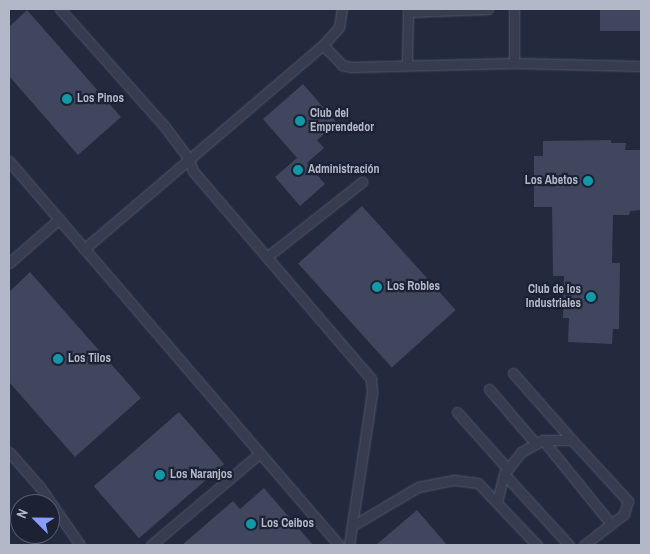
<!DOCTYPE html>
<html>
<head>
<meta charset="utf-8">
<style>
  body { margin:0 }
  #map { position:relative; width:650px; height:554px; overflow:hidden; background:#232a3e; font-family:"Archivo Narrow",sans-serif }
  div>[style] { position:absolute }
  .building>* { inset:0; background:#3f465e; transform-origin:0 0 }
  .roads { filter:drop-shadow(0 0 1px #525869) drop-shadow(0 0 1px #525869) }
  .service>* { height:9px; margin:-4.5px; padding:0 4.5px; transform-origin:4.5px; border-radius:4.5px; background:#373c4e }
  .dots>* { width:14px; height:14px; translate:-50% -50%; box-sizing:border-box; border:2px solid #1c2233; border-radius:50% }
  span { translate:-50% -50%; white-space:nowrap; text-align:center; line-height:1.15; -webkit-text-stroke:4.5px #1c2233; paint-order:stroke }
  .poi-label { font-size:12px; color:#b3b8c9; font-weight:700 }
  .left { translate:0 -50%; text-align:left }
  .right { translate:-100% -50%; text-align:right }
  .frame { position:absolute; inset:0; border:10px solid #b3b8c9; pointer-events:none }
  .north { position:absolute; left:10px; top:494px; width:50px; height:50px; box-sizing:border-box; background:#1c2233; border:1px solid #585e6f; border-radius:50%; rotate:293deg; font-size:14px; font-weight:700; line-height:20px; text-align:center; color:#b3b8c9 }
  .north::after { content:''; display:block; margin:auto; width:18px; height:22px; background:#879ffa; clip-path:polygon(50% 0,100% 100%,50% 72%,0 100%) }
</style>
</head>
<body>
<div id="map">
  <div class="building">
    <div style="left:600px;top:9px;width:41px;height:22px"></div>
    <div style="clip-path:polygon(27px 10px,121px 117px,78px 155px,9px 76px,9px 27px)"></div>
    <div style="clip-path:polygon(303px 84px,337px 123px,317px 140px,324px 148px,307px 163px,325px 184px,300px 206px,275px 177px,297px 158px,263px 119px)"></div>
    <div style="clip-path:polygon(611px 140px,611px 143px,626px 143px,625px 150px,641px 150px,641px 210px,630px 211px,629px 215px,613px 215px,612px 263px,620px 263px,619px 329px,613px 329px,612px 344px,568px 342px,569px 318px,563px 318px,564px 276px,553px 276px,552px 207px,534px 207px,534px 156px,543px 156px,543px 141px)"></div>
    <div style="left:362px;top:206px;width:140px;height:86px;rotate:48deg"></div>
    <div style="clip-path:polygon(30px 272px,141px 398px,75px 457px,9px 382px,9px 292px)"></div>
    <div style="left:179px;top:412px;width:69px;height:113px;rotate:49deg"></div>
    <div style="clip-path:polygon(264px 488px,313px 545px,182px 545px,233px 501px,240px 509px)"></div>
    <div style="clip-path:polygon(417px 510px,447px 545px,376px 545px)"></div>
  </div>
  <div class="roads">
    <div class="service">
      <div style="left:60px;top:9px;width:158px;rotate:48.3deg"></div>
      <div style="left:165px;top:127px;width:40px;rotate:53deg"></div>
      <div style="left:189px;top:159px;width:13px;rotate:72deg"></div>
      <div style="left:193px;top:171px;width:274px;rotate:49.4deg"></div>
      <div style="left:371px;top:379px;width:14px;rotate:86deg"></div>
      <div style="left:372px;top:393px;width:154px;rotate:98.6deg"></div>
      <div style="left:514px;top:9px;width:54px;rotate:90deg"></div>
      <div style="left:408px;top:12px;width:80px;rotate:-2.1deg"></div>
      <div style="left:323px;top:45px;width:28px;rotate:46deg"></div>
      <div style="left:342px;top:65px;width:9px;rotate:13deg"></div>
      <div style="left:351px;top:67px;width:163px;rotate:-1.4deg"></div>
      <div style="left:514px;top:63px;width:127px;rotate:1.4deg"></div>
      <div style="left:407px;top:63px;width:54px;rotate:-88.9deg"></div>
      <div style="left:9px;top:161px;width:506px;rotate:49.33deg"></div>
      <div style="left:84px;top:249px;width:314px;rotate:-40.5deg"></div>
      <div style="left:323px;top:45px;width:24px;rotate:-48deg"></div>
      <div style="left:339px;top:27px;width:18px;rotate:-81deg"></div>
      <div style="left:268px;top:256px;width:120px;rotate:-38.2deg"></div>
      <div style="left:9px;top:263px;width:67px;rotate:-41.3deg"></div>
      <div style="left:513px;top:373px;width:89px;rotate:48.6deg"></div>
      <div style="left:489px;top:389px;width:72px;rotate:49.5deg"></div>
      <div style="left:457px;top:412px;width:76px;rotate:48.2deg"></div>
      <div style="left:543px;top:440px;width:108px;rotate:51deg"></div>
      <div style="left:9px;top:452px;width:47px;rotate:48.5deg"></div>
      <div style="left:40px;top:487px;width:70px;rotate:55.4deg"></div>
      <div style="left:504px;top:474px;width:96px;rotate:47.5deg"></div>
      <div style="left:497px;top:502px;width:29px;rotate:-76deg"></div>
      <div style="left:504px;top:474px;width:28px;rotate:-52deg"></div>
      <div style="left:521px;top:452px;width:25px;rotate:-29deg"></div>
      <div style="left:543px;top:440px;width:29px"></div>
      <div style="left:572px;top:440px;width:83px;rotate:47.4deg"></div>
      <div style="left:628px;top:501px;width:14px;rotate:107deg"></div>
      <div style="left:624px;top:514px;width:51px;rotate:142.2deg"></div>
      <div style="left:352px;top:526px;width:77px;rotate:-30.6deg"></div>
      <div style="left:418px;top:487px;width:37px;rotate:-11deg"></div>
      <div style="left:454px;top:480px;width:24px;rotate:7deg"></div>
      <div style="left:478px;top:483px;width:86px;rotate:46.4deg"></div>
      <div style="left:151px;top:545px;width:141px;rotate:-40.1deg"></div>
    </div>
  </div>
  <div class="dots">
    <div style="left:67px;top:99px;background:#0f9aa8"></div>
    <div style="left:300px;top:121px;background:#0f9aa8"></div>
    <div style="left:298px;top:170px;background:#0f9aa8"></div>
    <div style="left:588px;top:181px;background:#0f9aa8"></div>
    <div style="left:377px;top:287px;background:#0f9aa8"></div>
    <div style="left:591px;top:297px;background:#0f9aa8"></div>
    <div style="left:58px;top:359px;background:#0f9aa8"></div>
    <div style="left:160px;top:475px;background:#0f9aa8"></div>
    <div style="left:251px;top:524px;background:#0f9aa8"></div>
  </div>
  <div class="poi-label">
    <span class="left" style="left:77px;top:99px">Los Pinos</span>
    <span class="left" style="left:310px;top:121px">Club del<br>Emprendedor</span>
    <span class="left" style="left:308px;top:170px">Administración</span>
    <span class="right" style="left:578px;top:181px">Los Abetos</span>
    <span class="left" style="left:387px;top:287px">Los Robles</span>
    <span class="right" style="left:581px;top:297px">Club de los<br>Industriales</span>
    <span class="left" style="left:68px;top:359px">Los Tilos</span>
    <span class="left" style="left:170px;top:475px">Los Naranjos</span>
    <span class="left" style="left:261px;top:524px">Los Ceibos</span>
  </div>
  <div class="frame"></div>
  <div class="north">N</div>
</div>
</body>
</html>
